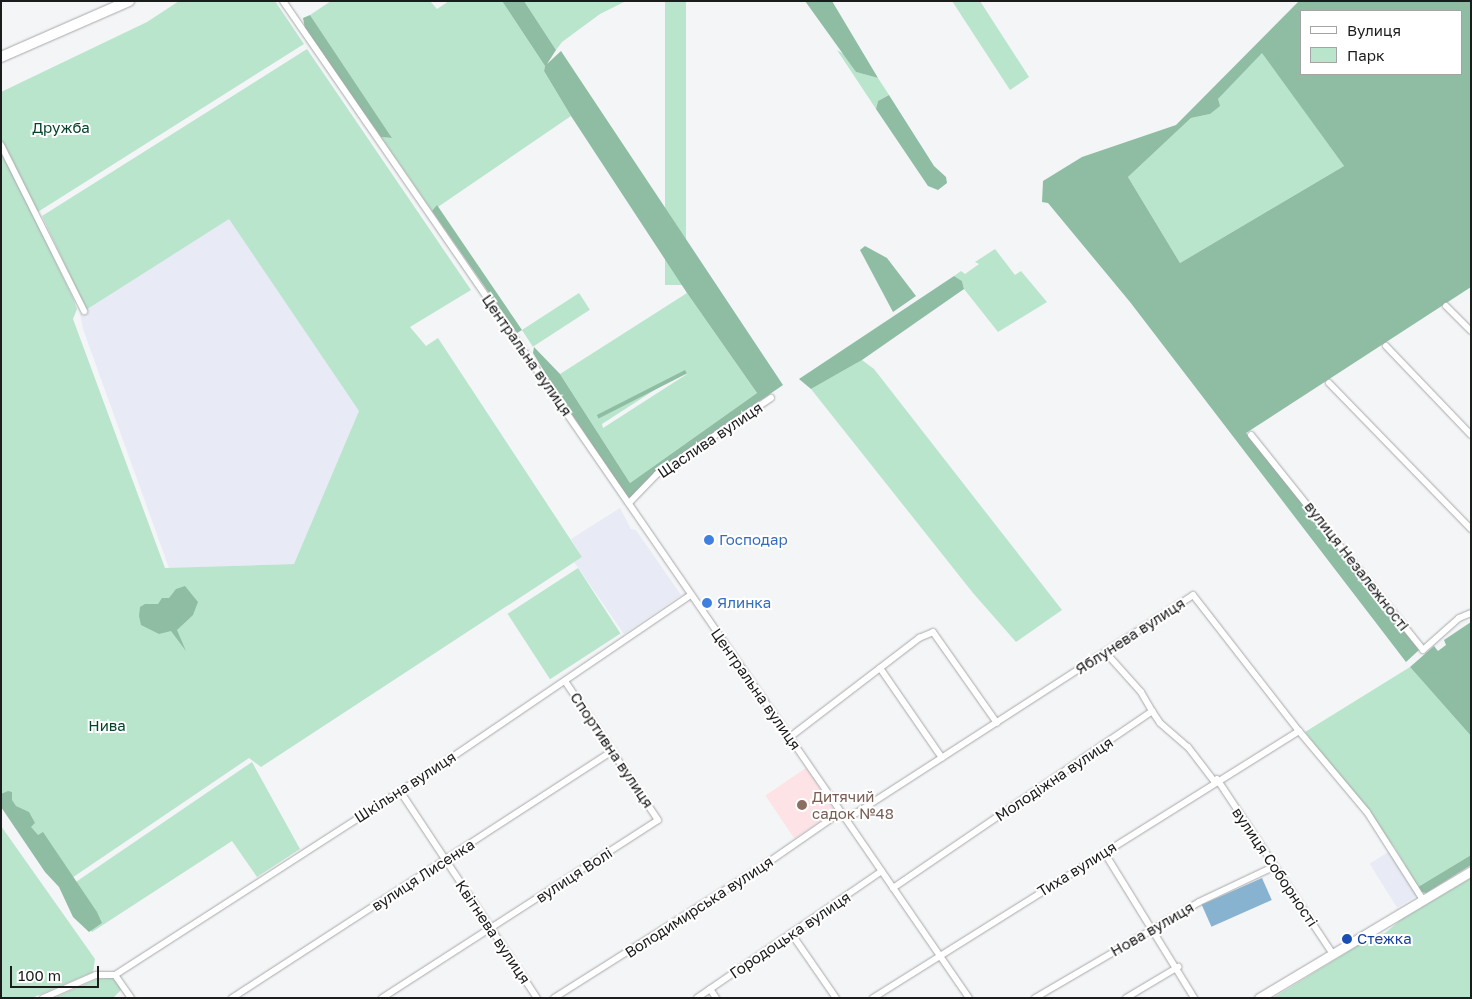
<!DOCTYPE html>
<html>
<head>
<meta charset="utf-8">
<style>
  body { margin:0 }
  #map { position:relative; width:1472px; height:999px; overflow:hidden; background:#f4f5f7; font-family:"Golos Text",sans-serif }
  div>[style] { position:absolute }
  .built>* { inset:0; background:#e8ebf5; transform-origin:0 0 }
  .education>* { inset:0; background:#fee3e6; transform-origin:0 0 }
  .green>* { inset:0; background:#bae5cd; transform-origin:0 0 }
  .forest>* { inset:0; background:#8ebda3; transform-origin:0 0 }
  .water>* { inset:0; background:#88b3d0; transform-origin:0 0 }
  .roads { filter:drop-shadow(0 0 1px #a7a8aa) drop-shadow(0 0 1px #a7a8aa) }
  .street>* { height:6px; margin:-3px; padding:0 3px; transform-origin:3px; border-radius:3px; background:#fff }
  .secondary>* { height:9px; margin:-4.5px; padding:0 4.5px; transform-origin:4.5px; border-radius:4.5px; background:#fff }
  .primary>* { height:10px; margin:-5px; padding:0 5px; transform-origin:5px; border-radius:5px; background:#fff }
  .dots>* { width:14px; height:14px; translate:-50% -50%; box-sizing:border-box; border:2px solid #fff; border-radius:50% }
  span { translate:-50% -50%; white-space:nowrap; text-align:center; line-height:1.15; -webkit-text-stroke:4px #fff; paint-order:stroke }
  .park-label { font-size:15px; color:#05442b }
  .street-label { font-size:15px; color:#1b1c1c }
  .shop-label { font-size:15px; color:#366cbe }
  .left { translate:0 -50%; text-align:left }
  .education-label { font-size:15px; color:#785e54 }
  .transit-label { font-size:15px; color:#164399 }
  .frame { position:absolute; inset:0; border:2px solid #1b1c1c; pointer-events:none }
  .legend { position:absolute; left:1300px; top:10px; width:162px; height:65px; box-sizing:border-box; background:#fff; border:1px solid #a4a4a4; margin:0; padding:6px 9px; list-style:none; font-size:15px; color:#1b1c1c }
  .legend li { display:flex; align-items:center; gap:10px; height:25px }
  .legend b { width:25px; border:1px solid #a4a4a4 }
  .scale { position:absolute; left:10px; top:966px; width:89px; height:22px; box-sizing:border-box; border:2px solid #1b1c1c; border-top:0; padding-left:6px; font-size:15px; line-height:18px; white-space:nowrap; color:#1b1c1c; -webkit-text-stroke:4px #fff; paint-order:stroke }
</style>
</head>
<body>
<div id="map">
  <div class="built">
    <div style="clip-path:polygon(229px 218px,360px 411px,294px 564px,169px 568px,83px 329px,80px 314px)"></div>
    <div style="clip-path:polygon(620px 508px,631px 529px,636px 530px,681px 595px,624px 634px,574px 562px,582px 557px,571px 539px)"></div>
    <div style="left:1390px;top:851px;width:52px;height:24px;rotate:58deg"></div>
  </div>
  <div class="education">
    <div style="left:806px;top:768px;width:52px;height:49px;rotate:56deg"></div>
  </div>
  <div class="green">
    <div style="clip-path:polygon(179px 1px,275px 1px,304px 44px,33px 215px,73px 298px,77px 309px,73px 319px,165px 568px,294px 564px,359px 411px,229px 219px,86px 310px,42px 216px,307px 49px,471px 290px,410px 327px,426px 346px,438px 338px,582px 557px,261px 767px,249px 758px,60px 886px,1px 802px,1px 92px,147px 22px)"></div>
    <div style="clip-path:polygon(331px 1px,430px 1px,437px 9px,449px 1px,502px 1px,545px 66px,544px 71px,571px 116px,432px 211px,381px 137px,392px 138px,310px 15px)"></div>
    <div style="clip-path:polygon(524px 1px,626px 1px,600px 14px,562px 42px,556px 50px)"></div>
    <div style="left:665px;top:1px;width:21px;height:284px"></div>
    <div style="clip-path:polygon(952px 1px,980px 1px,1029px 77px,1010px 90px)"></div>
    <div style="clip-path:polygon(837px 50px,847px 56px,856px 72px,878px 78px,889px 95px,878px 101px,876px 109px)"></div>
    <div style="clip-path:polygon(1262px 52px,1344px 166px,1180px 263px,1128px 177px,1191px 118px,1210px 114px,1218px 99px)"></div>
    <div style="clip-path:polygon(995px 249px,1015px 275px,1021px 271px,1047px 302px,998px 332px,964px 289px,962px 281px,954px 276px,961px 271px,965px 274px,979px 264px,975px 262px)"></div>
    <div style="left:579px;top:293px;width:20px;height:68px;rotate:57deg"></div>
    <div style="clip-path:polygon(evenodd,687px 293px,757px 393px,630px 483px,560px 374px,687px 293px,684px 371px,687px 374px,603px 428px,602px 424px,684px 371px)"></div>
    <div style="clip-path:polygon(862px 360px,874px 369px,1062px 610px,1016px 642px,973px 593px,811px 389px)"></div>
    <div style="left:578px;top:568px;width:78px;height:84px;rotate:57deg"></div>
    <div style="clip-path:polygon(1410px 667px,1471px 736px,1471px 855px,1418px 887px,1395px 848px,1305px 732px)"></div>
    <div style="clip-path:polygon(252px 762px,300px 849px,257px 877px,232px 841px,92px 932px,64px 890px)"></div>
    <div style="clip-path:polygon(1px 826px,95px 959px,93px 972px,32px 998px,1px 998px)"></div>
    <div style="clip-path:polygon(1471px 878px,1471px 998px,1273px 998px,1375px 935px,1385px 933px,1402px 919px)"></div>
    <div style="clip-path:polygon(113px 978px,122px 989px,113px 998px,54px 998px,97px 979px)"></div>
  </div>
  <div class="forest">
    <div style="clip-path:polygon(502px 1px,524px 1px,556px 50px,547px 64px,561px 51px,783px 385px,657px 472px,634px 497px,628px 498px,553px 386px,533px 353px,534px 347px,560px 374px,630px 483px,757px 393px,687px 293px,571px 116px,544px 71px,545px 66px)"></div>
    <div style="clip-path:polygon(805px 1px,832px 1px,878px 78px,856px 72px)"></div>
    <div style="clip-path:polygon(evenodd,1299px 1px,1471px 1px,1471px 287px,1246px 433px,1419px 650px,1406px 662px,1130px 302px,1048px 203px,1042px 202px,1043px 181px,1082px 157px,1176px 125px,1299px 1px,1301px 11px,1461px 11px,1461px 74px,1301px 74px,1301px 11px,1299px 1px,1262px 53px,1344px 166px,1180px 263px,1128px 177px,1191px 118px,1210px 114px,1220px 106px,1218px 99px,1262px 53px)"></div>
    <div style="clip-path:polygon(310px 15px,392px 138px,381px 137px,305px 29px,303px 18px)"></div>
    <div style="clip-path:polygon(889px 95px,934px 166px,946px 177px,947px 183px,938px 190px,928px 186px,876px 109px,878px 101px)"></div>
    <div style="clip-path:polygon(437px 205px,522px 330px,517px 333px,432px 211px)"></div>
    <div style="clip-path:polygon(865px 246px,887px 258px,916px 296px,893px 312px,860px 250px)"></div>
    <div style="clip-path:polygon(954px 276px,962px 281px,964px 289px,862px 360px,811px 389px,799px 379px)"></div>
    <div style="left:685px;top:370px;width:4px;height:99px;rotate:63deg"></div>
    <div style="clip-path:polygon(185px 586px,198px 602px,193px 615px,177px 630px,186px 651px,171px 631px,159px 634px,141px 625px,139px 616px,140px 607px,145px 604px,158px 604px,162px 598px,169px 598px,176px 589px)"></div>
    <div style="clip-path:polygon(1471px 622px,1471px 736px,1410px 667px,1434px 646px,1438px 651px,1446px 645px,1444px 640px)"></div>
    <div style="clip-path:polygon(8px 791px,12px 792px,12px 800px,16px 806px,29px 812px,35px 823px,31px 827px,38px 835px,43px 832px,97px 912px,102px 923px,89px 932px,73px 917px,59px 887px,45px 872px,1px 807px,1px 794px)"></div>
    <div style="clip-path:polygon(1471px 855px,1471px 865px,1426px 893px,1421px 892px,1418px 887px)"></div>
  </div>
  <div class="water">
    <div style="left:1262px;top:878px;width:24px;height:66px;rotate:66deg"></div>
  </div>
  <div class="roads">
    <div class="street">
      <div style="left:283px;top:1px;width:1210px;rotate:55.47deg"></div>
      <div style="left:1px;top:145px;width:186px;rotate:63.4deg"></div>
      <div style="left:1446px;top:306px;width:35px;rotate:45deg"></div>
      <div style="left:1386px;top:346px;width:123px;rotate:46.3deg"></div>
      <div style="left:1329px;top:383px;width:204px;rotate:45.8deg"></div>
      <div style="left:1251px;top:435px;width:275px;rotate:51.3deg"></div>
      <div style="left:1423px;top:650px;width:48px;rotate:-41.6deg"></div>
      <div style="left:1459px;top:618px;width:13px;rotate:-23deg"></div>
      <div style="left:629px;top:503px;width:40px;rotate:-46deg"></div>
      <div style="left:657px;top:474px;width:137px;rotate:-33.7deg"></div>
      <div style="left:880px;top:668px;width:109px;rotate:55.4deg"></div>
      <div style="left:1152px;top:711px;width:14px;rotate:56deg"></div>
      <div style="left:1160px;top:723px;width:37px;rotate:41deg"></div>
      <div style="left:1188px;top:747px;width:43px;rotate:52.6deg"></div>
      <div style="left:790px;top:737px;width:163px;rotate:-37.5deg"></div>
      <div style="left:919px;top:638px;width:15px;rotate:-23deg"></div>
      <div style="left:933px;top:632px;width:111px;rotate:54.9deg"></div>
      <div style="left:1217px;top:779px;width:210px;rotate:56.5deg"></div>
      <div style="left:400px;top:791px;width:248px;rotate:56.5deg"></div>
      <div style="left:847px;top:819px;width:412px;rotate:-32.9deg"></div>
      <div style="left:1193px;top:595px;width:172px;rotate:52.1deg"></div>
      <div style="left:1299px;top:731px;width:106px;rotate:50deg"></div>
      <div style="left:1367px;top:812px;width:104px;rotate:57.5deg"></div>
      <div style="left:1104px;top:852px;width:172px;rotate:58.3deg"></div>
      <div style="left:893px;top:888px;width:314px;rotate:-34.3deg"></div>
      <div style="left:1152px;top:711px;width:22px;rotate:-120deg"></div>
      <div style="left:1141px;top:692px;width:52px;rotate:-131.9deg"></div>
      <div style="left:791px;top:933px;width:79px;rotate:55.3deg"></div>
      <div style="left:115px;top:975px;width:382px;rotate:-32.8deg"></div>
      <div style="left:436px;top:768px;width:308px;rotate:-34.2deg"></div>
      <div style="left:115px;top:975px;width:28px;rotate:55deg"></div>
      <div style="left:710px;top:989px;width:11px;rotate:56deg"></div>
      <div style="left:43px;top:998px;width:58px;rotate:-23.5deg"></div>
      <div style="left:96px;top:975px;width:19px"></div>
      <div style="left:232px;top:998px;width:454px;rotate:-33deg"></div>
      <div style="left:382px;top:998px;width:328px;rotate:-32.8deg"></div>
      <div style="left:658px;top:820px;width:167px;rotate:-123.8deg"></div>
      <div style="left:554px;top:998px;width:244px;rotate:-32.3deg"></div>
      <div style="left:760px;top:868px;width:98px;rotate:-34.7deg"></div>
      <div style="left:697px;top:998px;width:224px;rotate:-34.5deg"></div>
      <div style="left:873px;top:998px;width:503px;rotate:-32.08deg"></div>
      <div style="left:1035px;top:998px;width:190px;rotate:-30.3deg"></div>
      <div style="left:1199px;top:902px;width:82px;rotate:-25.3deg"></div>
      <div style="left:1126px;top:998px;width:61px;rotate:-30.8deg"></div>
    </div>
    <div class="secondary">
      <div style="left:1259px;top:998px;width:247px;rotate:-30.9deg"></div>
    </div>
    <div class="primary">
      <div style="left:1px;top:57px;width:140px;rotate:-23.6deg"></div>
    </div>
  </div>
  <div class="dots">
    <div style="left:709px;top:540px;background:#3f7fe0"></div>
    <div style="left:707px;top:603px;background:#3f7fe0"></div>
    <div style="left:802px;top:805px;background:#8d6e63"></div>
    <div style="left:1347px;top:939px;background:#1a4fb4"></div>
  </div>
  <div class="park-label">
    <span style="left:61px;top:128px">Дружба</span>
    <span style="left:107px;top:726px">Нива</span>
  </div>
  <div class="street-label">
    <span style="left:527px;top:355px;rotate:55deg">Центральна вулиця</span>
    <span style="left:710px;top:440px;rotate:-34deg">Щаслива вулиця</span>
    <span style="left:1357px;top:566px;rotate:52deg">вулиця Незалежності</span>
    <span style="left:1130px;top:636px;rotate:-33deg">Яблунева вулиця</span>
    <span style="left:756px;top:689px;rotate:55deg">Центральна вулиця</span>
    <span style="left:612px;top:750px;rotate:56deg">Спортивна вулиця</span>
    <span style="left:1054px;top:779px;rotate:-34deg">Молодіжна вулиця</span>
    <span style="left:405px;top:787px;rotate:-33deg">Шкільна вулиця</span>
    <span style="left:1275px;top:867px;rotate:56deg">вулиця Соборності</span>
    <span style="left:1077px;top:869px;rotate:-32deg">Тиха вулиця</span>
    <span style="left:423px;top:875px;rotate:-33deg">вулиця Лисенка</span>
    <span style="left:574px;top:875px;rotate:-33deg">вулиця Волі</span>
    <span style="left:699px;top:907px;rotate:-33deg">Володимирська вулиця</span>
    <span style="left:1152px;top:929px;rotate:-30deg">Нова вулиця</span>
    <span style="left:493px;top:932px;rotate:56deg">Квітнева вулиця</span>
    <span style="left:790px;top:935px;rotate:-34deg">Городоцька вулиця</span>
  </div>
  <div class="shop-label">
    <span class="left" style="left:719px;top:540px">Господар</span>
    <span class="left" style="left:717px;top:603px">Ялинка</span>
  </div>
  <div class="education-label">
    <span class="left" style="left:812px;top:805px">Дитячий<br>садок №48</span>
  </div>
  <div class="transit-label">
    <span class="left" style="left:1357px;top:939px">Стежка</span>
  </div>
  <div class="frame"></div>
  <ul class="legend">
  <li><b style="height:6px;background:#fff"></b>Вулиця</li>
  <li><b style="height:14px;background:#bae5cd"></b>Парк</li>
  </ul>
  <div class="scale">100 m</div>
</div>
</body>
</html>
